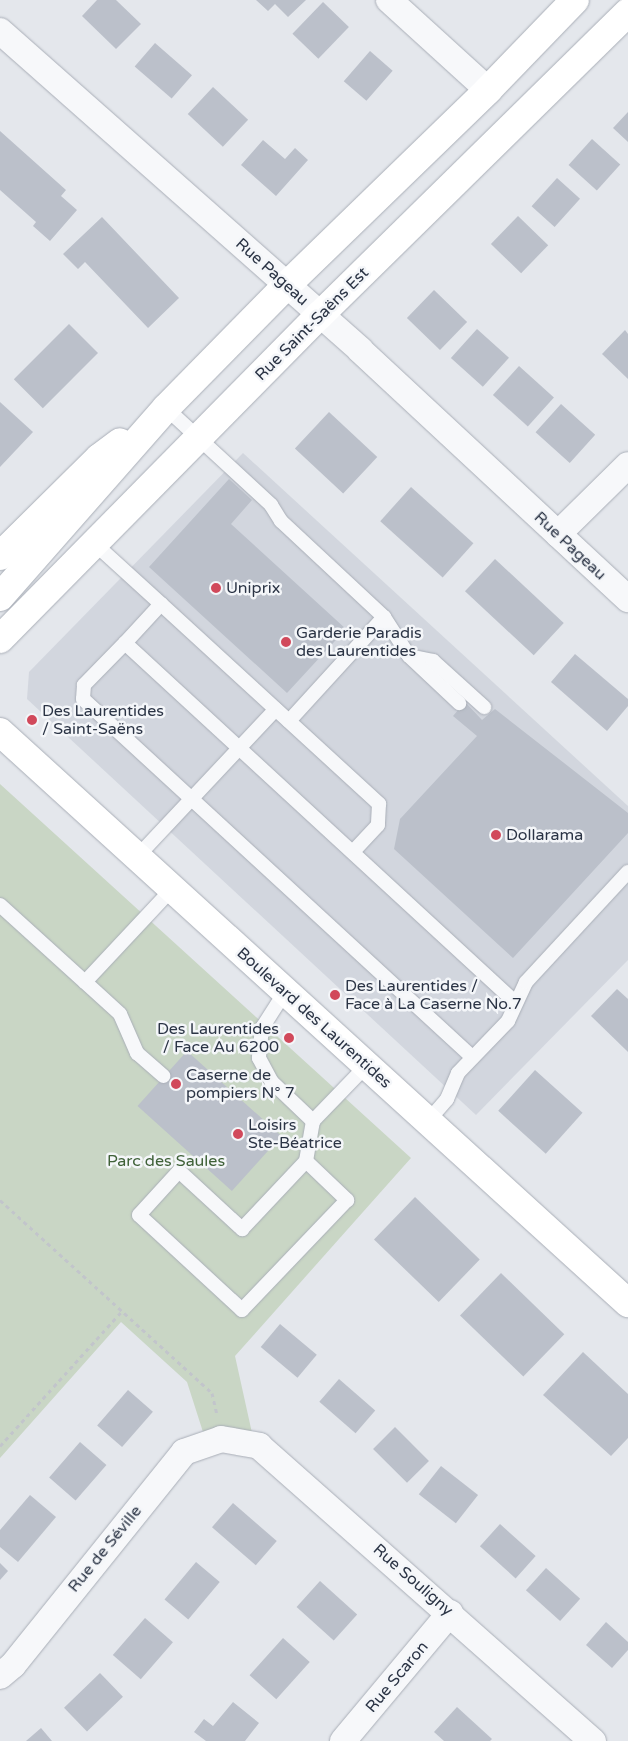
<!DOCTYPE html>
<html>
<head>
<meta charset="utf-8">
<style>
  body { margin:0 }
  #map { position:relative; width:628px; height:1741px; overflow:hidden; background:#e4e7ec; font-family:"Varela Round",sans-serif }
  div>[style] { position:absolute }
  .built>* { inset:0; background:#d2d6de }
  .green>* { inset:0; background:#c9d6c5 }
  .building>* { inset:0; background:#bbc0ca; transform-origin:0 0 }
  .path>* { height:3px; margin-top:-1.5px; transform-origin:0; background:repeating-linear-gradient(90deg,#c2c5cb 0 4px,transparent 0 8px) }
  .roads { filter:drop-shadow(0 0 1px #a9aeb7) drop-shadow(0 0 1px #a9aeb7) }
  .lane>* { height:14px; margin:-7px; padding:0 7px; transform-origin:7px; border-radius:7px; background:#f7f8fa }
  .street>* { height:26px; margin:-13px; padding:0 13px; transform-origin:13px; border-radius:13px; background:#f7f8fa }
  .secondary>* { height:28px; margin:-14px; padding:0 14px; transform-origin:14px; border-radius:14px; background:#fff }
  .dots>* { width:14px; height:14px; translate:-50% -50%; box-sizing:border-box; border:2px solid #f4f6f9; border-radius:50% }
  span { translate:-50% -50%; white-space:nowrap; text-align:center; line-height:1.15; -webkit-text-stroke:5px #f4f6f9; paint-order:stroke }
  .street-label { font-size:16px; color:#2b3445 }
  .poi-label { font-size:16px; color:#2b3445 }
  .left { translate:0 -50%; text-align:left }
  .right { translate:-100% -50%; text-align:right }
  .park-label { font-size:16px; color:#3f6138 }
</style>
</head>
<body>
<div id="map">
  <div class="built">
    <div style="clip-path:polygon(243px 453px,628px 806px,628px 960px,476px 1115px,27px 699px,29px 672px)"></div>
  </div>
  <div class="green">
    <div style="clip-path:polygon(0 784px,411px 1158px,235px 1356px,252px 1433px,203px 1432px,187px 1382px,121px 1322px,0 1458px)"></div>
  </div>
  <div class="building">
    <div style="clip-path:polygon(97px 0,116px 0,141px 24px,116px 49px,82px 16px)"></div>
    <div style="clip-path:polygon(256px 0,306px 0,288px 17px,275px 4px,268px 11px)"></div>
    <div style="left:323px;top:2px;width:36px;height:44px;rotate:44deg"></div>
    <div style="left:155px;top:43px;width:49px;height:31px;rotate:41deg"></div>
    <div style="left:370px;top:51px;width:30px;height:40px;rotate:41deg"></div>
    <div style="left:213px;top:87px;width:48px;height:37px;rotate:43deg"></div>
    <div style="clip-path:polygon(628px 112px,628px 142px,613px 128px)"></div>
    <div style="clip-path:polygon(0 131px,66px 190px,61px 196px,77px 210px,50px 241px,33px 226px,36px 222px,0 190px)"></div>
    <div style="left:592px;top:139px;width:38px;height:35px;rotate:42deg"></div>
    <div style="clip-path:polygon(263px 140px,285px 159px,295px 148px,308px 160px,276px 196px,241px 165px)"></div>
    <div style="left:557px;top:178px;width:31px;height:38px;rotate:42deg"></div>
    <div style="left:518px;top:216px;width:42px;height:39px;rotate:44deg"></div>
    <div style="clip-path:polygon(102px 217px,179px 298px,148px 328px,85px 262px,78px 269px,63px 254px)"></div>
    <div style="left:434px;top:290px;width:46px;height:39px;rotate:44deg"></div>
    <div style="left:69px;top:324px;width:41px;height:78px;rotate:45deg"></div>
    <div style="left:477px;top:329px;width:43px;height:39px;rotate:42deg"></div>
    <div style="clip-path:polygon(625px 330px,628px 334px,628px 379px,602px 354px)"></div>
    <div style="left:519px;top:366px;width:47px;height:39px;rotate:42deg"></div>
    <div style="clip-path:polygon(0 402px,33px 432px,0 467px)"></div>
    <div style="left:561px;top:404px;width:46px;height:38px;rotate:42deg"></div>
    <div style="left:329px;top:412px;width:66px;height:50px;rotate:43deg"></div>
    <div style="clip-path:polygon(229px 479px,252px 500px,231px 524px,346px 629px,287px 693px,149px 567px)"></div>
    <div style="left:411px;top:487px;width:84px;height:46px;rotate:42deg"></div>
    <div style="left:495px;top:559px;width:94px;height:44px;rotate:43deg"></div>
    <div style="clip-path:polygon(575px 654px,628px 699px,628px 706px,607px 731px,551px 682px)"></div>
    <div style="clip-path:polygon(465px 702px,482px 720px,495px 709px,628px 813px,628px 833px,513px 958px,394px 849px,400px 819px,477px 736px,453px 716px)"></div>
    <div style="clip-path:polygon(617px 989px,628px 999px,628px 1052px,591px 1016px)"></div>
    <div style="left:187px;top:1051px;width:127px;height:74px;rotate:42deg"></div>
    <div style="left:535px;top:1070px;width:64px;height:55px;rotate:42deg"></div>
    <div style="left:415px;top:1197px;width:90px;height:59px;rotate:44deg"></div>
    <div style="left:501px;top:1273px;width:88px;height:59px;rotate:44deg"></div>
    <div style="left:280px;top:1324px;width:48px;height:30px;rotate:40deg"></div>
    <div style="clip-path:polygon(583px 1352px,628px 1394px,628px 1438px,611px 1456px,543px 1395px)"></div>
    <div style="left:339px;top:1379px;width:48px;height:30px;rotate:41deg"></div>
    <div style="left:128px;top:1390px;width:33px;height:47px;rotate:41deg"></div>
    <div style="left:395px;top:1427px;width:48px;height:31px;rotate:45deg"></div>
    <div style="left:80px;top:1442px;width:35px;height:47px;rotate:41deg"></div>
    <div style="left:441px;top:1466px;width:47px;height:36px;rotate:38deg"></div>
    <div style="clip-path:polygon(30px 1495px,56px 1517px,18px 1562px,0 1547px,0 1530px)"></div>
    <div style="left:233px;top:1503px;width:58px;height:32px;rotate:41deg"></div>
    <div style="left:500px;top:1524px;width:48px;height:30px;rotate:42deg"></div>
    <div style="left:196px;top:1562px;width:31px;height:49px;rotate:40deg"></div>
    <div style="clip-path:polygon(0 1563px,8px 1571px,0 1580px)"></div>
    <div style="left:546px;top:1568px;width:46px;height:30px;rotate:42deg"></div>
    <div style="left:320px;top:1581px;width:50px;height:35px;rotate:42deg"></div>
    <div style="left:145px;top:1618px;width:37px;height:49px;rotate:41deg"></div>
    <div style="clip-path:polygon(606px 1622px,628px 1642px,628px 1650px,612px 1668px,586px 1645px)"></div>
    <div style="left:283px;top:1638px;width:36px;height:50px;rotate:42deg"></div>
    <div style="left:100px;top:1673px;width:33px;height:50px;rotate:46deg"></div>
    <div style="clip-path:polygon(233px 1702px,259px 1723px,245px 1741px,206px 1741px,194px 1732px,204px 1719px,213px 1726px)"></div>
    <div style="clip-path:polygon(457px 1707px,492px 1739px,490px 1741px,444px 1741px,434px 1732px)"></div>
    <div style="clip-path:polygon(41px 1728px,52px 1741px,26px 1741px)"></div>
  </div>
  <div class="path">
    <div style="left:0;top:1200px;width:287px;rotate:42.3deg"></div>
    <div style="left:212px;top:1393px;width:23px;rotate:77deg"></div>
    <div style="left:0;top:1446px;width:182px;rotate:-47.9deg"></div>
  </div>
  <div class="roads">
    <div class="lane">
      <div style="left:166px;top:408px;width:143px;rotate:42.7deg"></div>
      <div style="left:271px;top:505px;width:19px;rotate:58deg"></div>
      <div style="left:281px;top:521px;width:141px;rotate:43deg"></div>
      <div style="left:384px;top:617px;width:141px;rotate:132.4deg"></div>
      <div style="left:94px;top:543px;width:91px;rotate:42.3deg"></div>
      <div style="left:161px;top:604px;width:53px;rotate:132.7deg"></div>
      <div style="left:125px;top:643px;width:531px;rotate:42.64deg"></div>
      <div style="left:161px;top:604px;width:296px;rotate:42.5deg"></div>
      <div style="left:379px;top:804px;width:21px;rotate:93deg"></div>
      <div style="left:378px;top:825px;width:37px;rotate:133deg"></div>
      <div style="left:384px;top:617px;width:46px;rotate:57.3deg"></div>
      <div style="left:409px;top:656px;width:69px;rotate:43.2deg"></div>
      <div style="left:125px;top:643px;width:59px;rotate:134.3deg"></div>
      <div style="left:84px;top:685px;width:14px;rotate:94deg"></div>
      <div style="left:83px;top:699px;width:529px;rotate:42.62deg"></div>
      <div style="left:409px;top:656px;width:25px;rotate:12deg"></div>
      <div style="left:433px;top:661px;width:69px;rotate:42deg"></div>
      <div style="left:136px;top:858px;width:204px;rotate:-46.8deg"></div>
      <div style="left:0;top:905px;width:115px;rotate:42.2deg"></div>
      <div style="left:85px;top:982px;width:126px;rotate:-46.9deg"></div>
      <div style="left:85px;top:982px;width:47px;rotate:42.4deg"></div>
      <div style="left:120px;top:1014px;width:43px;rotate:66.4deg"></div>
      <div style="left:137px;top:1053px;width:35px;rotate:41deg"></div>
      <div style="left:285px;top:992px;width:43px;rotate:122.6deg"></div>
      <div style="left:262px;top:1028px;width:30px;rotate:96deg"></div>
      <div style="left:259px;top:1058px;width:27px;rotate:62deg"></div>
      <div style="left:272px;top:1082px;width:57px;rotate:43.6deg"></div>
      <div style="left:313px;top:1121px;width:78px;rotate:-46deg"></div>
      <div style="left:428px;top:1121px;width:29px;rotate:-49deg"></div>
      <div style="left:447px;top:1099px;width:28px;rotate:-67deg"></div>
      <div style="left:458px;top:1073px;width:72px;rotate:-46.1deg"></div>
      <div style="left:508px;top:1021px;width:43px;rotate:-65.2deg"></div>
      <div style="left:526px;top:982px;width:150px;rotate:-47.2deg"></div>
      <div style="left:306px;top:1161px;width:57px;rotate:43.6deg"></div>
      <div style="left:347px;top:1200px;width:152px;rotate:133.7deg"></div>
      <div style="left:242px;top:1310px;width:140px;rotate:-137.3deg"></div>
      <div style="left:139px;top:1215px;width:59px;rotate:-47.7deg"></div>
      <div style="left:179px;top:1171px;width:86px;rotate:42.6deg"></div>
      <div style="left:242px;top:1229px;width:93px;rotate:-46.7deg"></div>
      <div style="left:306px;top:1161px;width:41px;rotate:-80.1deg"></div>
    </div>
    <div class="street">
      <div style="left:389px;top:0;width:134px;rotate:42.3deg"></div>
      <div style="left:0;top:31px;width:481px;rotate:41.5deg"></div>
      <div style="left:360px;top:350px;width:366px;rotate:42.9deg"></div>
      <div style="left:558px;top:534px;width:98px;rotate:-44.6deg"></div>
      <div style="left:0;top:1676px;width:17px;rotate:-40deg"></div>
      <div style="left:13px;top:1665px;width:273px;rotate:-51.2deg"></div>
      <div style="left:184px;top:1452px;width:39px;rotate:-19deg"></div>
      <div style="left:221px;top:1439px;width:39px;rotate:10deg"></div>
      <div style="left:259px;top:1446px;width:446px;rotate:41.5deg"></div>
      <div style="left:343px;top:1741px;width:167px;rotate:-50.1deg"></div>
    </div>
    <div class="secondary">
      <div style="left:0;top:556px;width:139px;rotate:-44.7deg"></div>
      <div style="left:99px;top:458px;width:26px;rotate:-37deg"></div>
      <div style="left:0;top:597px;width:252px;rotate:-48.7deg"></div>
      <div style="left:166px;top:408px;width:173px;rotate:-45.5deg"></div>
      <div style="left:287px;top:285px;width:280px;rotate:-44.1deg"></div>
      <div style="left:488px;top:90px;width:125px;rotate:-46deg"></div>
      <div style="left:0;top:639px;width:455px;rotate:-45.4deg"></div>
      <div style="left:320px;top:315px;width:432px;rotate:-44.5deg"></div>
      <div style="left:0;top:732px;width:849px;rotate:42.28deg"></div>
    </div>
  </div>
  <div class="dots">
    <div style="left:216px;top:588px;background:#d1495b"></div>
    <div style="left:286px;top:642px;background:#d1495b"></div>
    <div style="left:32px;top:720px;background:#d1495b"></div>
    <div style="left:496px;top:835px;background:#d1495b"></div>
    <div style="left:335px;top:995px;background:#d1495b"></div>
    <div style="left:289px;top:1038px;background:#d1495b"></div>
    <div style="left:176px;top:1084px;background:#d1495b"></div>
    <div style="left:238px;top:1134px;background:#d1495b"></div>
  </div>
  <div class="street-label">
    <span style="left:272px;top:272px;rotate:42deg">Rue Pageau</span>
    <span style="left:312px;top:324px;rotate:-45deg">Rue Saint-Saëns Est</span>
    <span style="left:570px;top:546px;rotate:43deg">Rue Pageau</span>
    <span style="left:314px;top:1018px;rotate:42deg">Boulevard des Laurentides</span>
    <span style="left:105px;top:1549px;rotate:-51deg">Rue de Séville</span>
    <span style="left:413px;top:1580px;rotate:41deg">Rue Souligny</span>
    <span style="left:397px;top:1677px;rotate:-50deg">Rue Scaron</span>
  </div>
  <div class="poi-label">
    <span class="left" style="left:226px;top:588px">Uniprix</span>
    <span class="left" style="left:296px;top:642px">Garderie Paradis<br>des Laurentides</span>
    <span class="left" style="left:42px;top:720px">Des Laurentides<br>/ Saint-Saëns</span>
    <span class="left" style="left:506px;top:835px">Dollarama</span>
    <span class="left" style="left:345px;top:995px">Des Laurentides /<br>Face à La Caserne No.7</span>
    <span class="right" style="left:279px;top:1038px">Des Laurentides<br>/ Face Au 6200</span>
    <span class="left" style="left:186px;top:1084px">Caserne de<br>pompiers N° 7</span>
    <span class="left" style="left:248px;top:1134px">Loisirs<br>Ste-Béatrice</span>
  </div>
  <div class="park-label">
    <span style="left:166px;top:1161px">Parc des Saules</span>
  </div>
</div>
</body>
</html>
